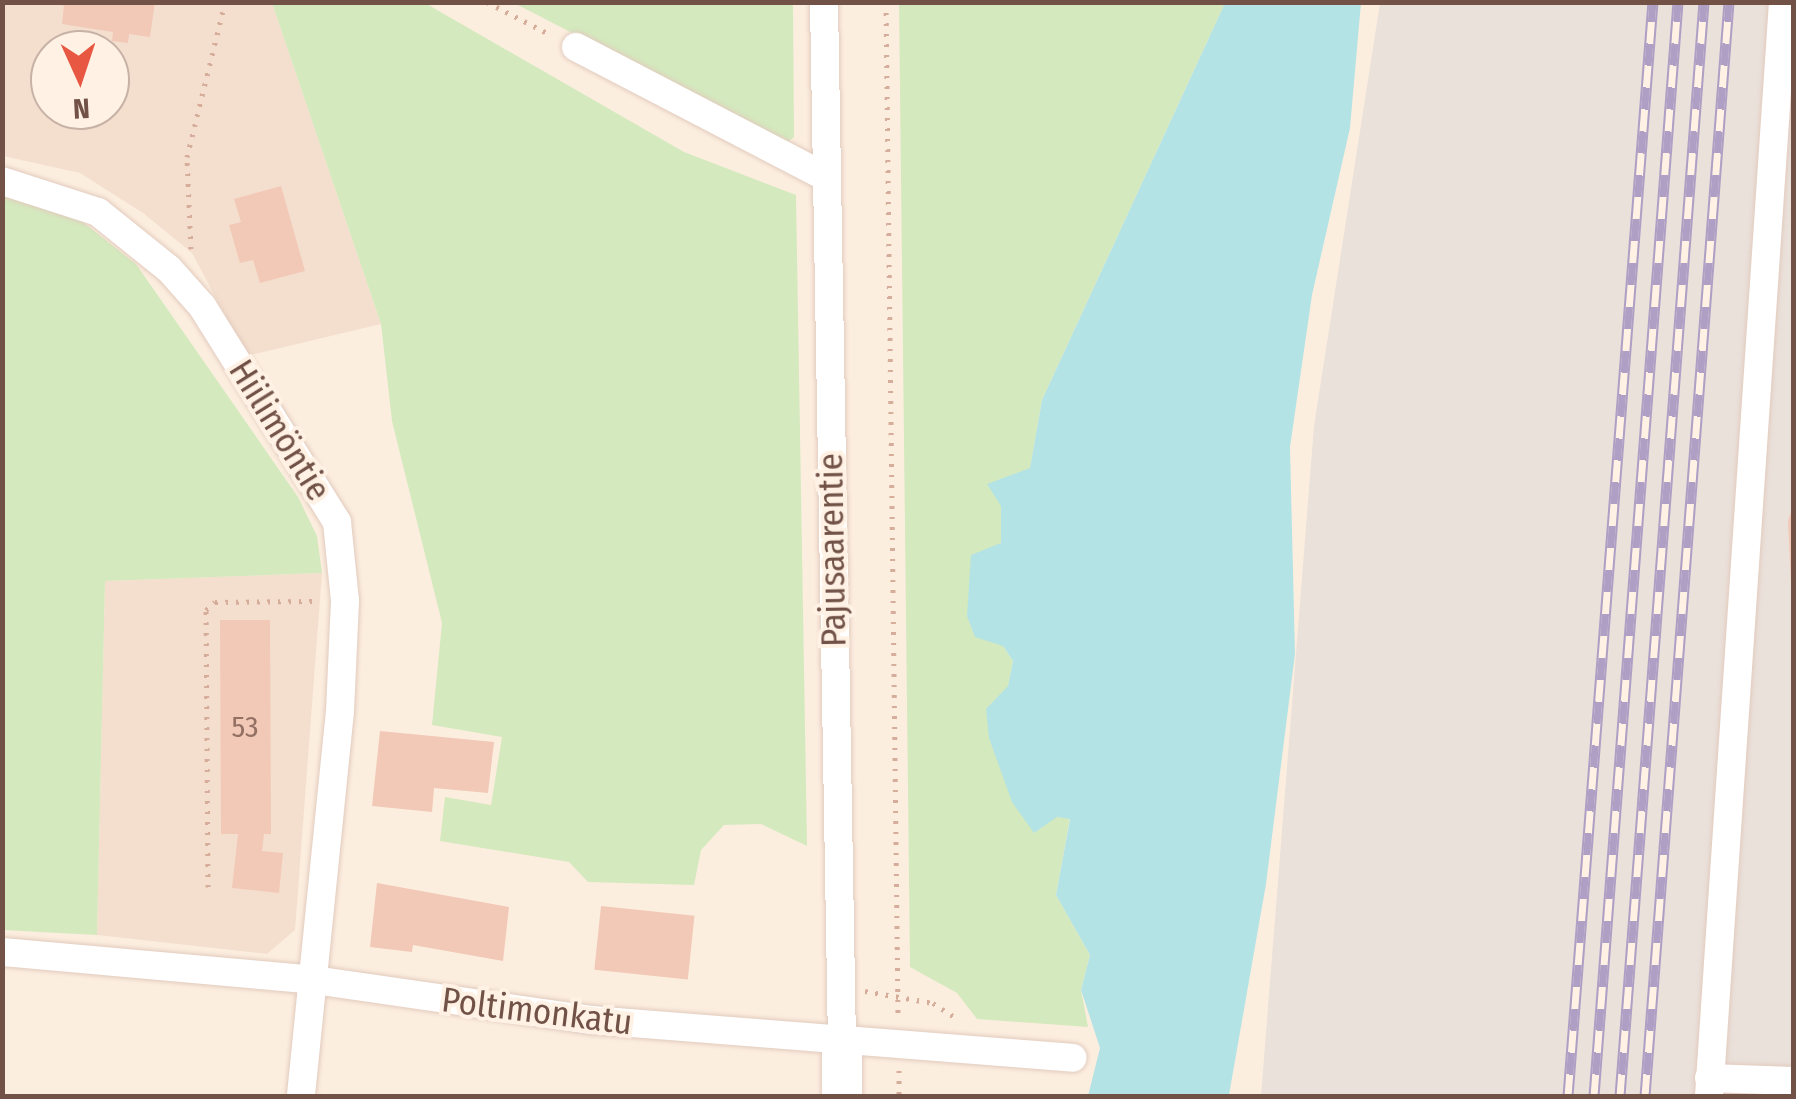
<!DOCTYPE html>
<html>
<head>
<meta charset="utf-8">
<style>
  body { margin:0 }
  #map { position:relative; width:1796px; height:1099px; overflow:hidden; background:#fceedf; font-family:"Fira Sans Condensed",sans-serif }
  div>[style] { position:absolute }
  .residential>* { inset:0; background:#f4dfce }
  .industrial>* { inset:0; background:#eae1db }
  .green>* { inset:0; background:#d4e9be }
  .water>* { inset:0; background:#b4e3e5 }
  .building>* { inset:0; background:#f2c8b7; transform-origin:0 0 }
  .path>* { height:5px; margin-top:-2.5px; transform-origin:0; background:repeating-linear-gradient(90deg,#d6ac9a 0 2.5px,transparent 0 10.5px) }
  .roads { filter:drop-shadow(0 0 2px #e2cbbe) drop-shadow(0 0 2px #e2cbbe) }
  .street>* { height:28px; margin:-14px; padding:0 14px; transform-origin:14px; border-radius:14px; background:#fff }
  .secondary>* { height:40px; margin:-20px; padding:0 20px; transform-origin:20px; border-radius:20px; background:#fff }
  .rail>* { height:11px; margin-top:-5.5px; transform-origin:0; background:repeating-linear-gradient(90deg,#fff2e5 0 22px,#af9fc4 0 44px); box-sizing:border-box; border-block:2px solid #af9fc4 }
  span { translate:-50% -50%; white-space:nowrap; text-align:center; line-height:1.15; -webkit-text-stroke:8px #fff2e5; paint-order:stroke }
  .number-label { font-size:30px; color:#927063 }
  .number-label span { -webkit-text-stroke-width:0 }
  .street-label { font-size:35px; color:#725247 }
  .frame { position:absolute; inset:0; border:5px solid #725247; pointer-events:none }
  .north { position:absolute; left:30px; top:30px; width:100px; height:100px; box-sizing:border-box; background:#fff2e5; border:2px solid #c7b2a6; border-radius:50%; rotate:177deg; font-size:28px; font-weight:700; line-height:40px; text-align:center; color:#725247 }
  .north::after { content:''; display:block; margin:auto; width:35px; height:45px; background:#e85742; clip-path:polygon(50% 0,100% 100%,50% 72%,0 100%) }
</style>
</head>
<body>
<div id="map">
  <div class="residential">
    <div style="clip-path:polygon(evenodd,3px 3px,272px 3px,381px 324px,247px 356px,192px 253px,143px 213px,80px 173px,3px 156px,3px 3px,50px 50px,110px 50px,110px 110px,50px 110px,50px 50px)"></div>
    <div style="clip-path:polygon(322px 573px,295px 930px,267px 954px,97px 935px,105px 581px)"></div>
  </div>
  <div class="industrial">
    <div style="clip-path:polygon(1380px 3px,1793px 3px,1793px 1096px,1261px 1096px,1314px 426px)"></div>
  </div>
  <div class="green">
    <div style="clip-path:polygon(272px 3px,425px 3px,684px 152px,796px 195px,807px 846px,761px 824px,724px 825px,701px 850px,694px 885px,588px 882px,569px 862px,440px 841px,445px 797px,491px 805px,502px 737px,432px 725px,442px 623px,392px 421px,381px 324px)"></div>
    <div style="clip-path:polygon(514px 3px,793px 3px,794px 137px,786px 143px)"></div>
    <div style="clip-path:polygon(899px 3px,1225px 3px,1042px 400px,1030px 469px,1001px 506px,1003px 646px,1013px 661px,1008px 686px,1057px 817px,1070px 818px,1056px 895px,1090px 955px,1081px 990px,1088px 1027px,977px 1019px,957px 993px,910px 967px)"></div>
    <div style="clip-path:polygon(2px 196px,79px 219px,136px 264px,298px 497px,317px 536px,322px 573px,105px 581px,97px 935px,3px 930px)"></div>
  </div>
  <div class="water">
    <div style="clip-path:polygon(1225px 3px,1361px 3px,1350px 128px,1312px 295px,1290px 447px,1295px 654px,1266px 884px,1229px 1095px,1088px 1096px,1100px 1048px,1081px 990px,1090px 955px,1056px 895px,1070px 819px,1057px 817px,1034px 833px,1012px 802px,989px 738px,986px 709px,1008px 686px,1013px 661px,1003px 646px,975px 637px,967px 616px,971px 555px,1001px 543px,1001px 506px,987px 484px,1030px 468px,1042px 400px)"></div>
  </div>
  <div class="building">
    <div style="clip-path:polygon(54px 2px,155px 2px,150px 37px,129px 34px,128px 43px,112px 41px,113px 32px,62px 24px,64px 6px)"></div>
    <div style="clip-path:polygon(281px 186px,305px 271px,260px 283px,253px 260px,240px 263px,229px 225px,241px 222px,234px 199px)"></div>
    <div style="clip-path:polygon(1793px 506px,1794px 506px,1793px 625px,1788px 521px)"></div>
    <div style="clip-path:polygon(220px 620px,270px 620px,271px 834px,264px 834px,262px 851px,283px 853px,279px 893px,232px 888px,238px 834px,221px 834px)"></div>
    <div style="clip-path:polygon(380px 731px,494px 742px,488px 793px,434px 788px,432px 812px,372px 806px)"></div>
    <div style="clip-path:polygon(377px 883px,509px 907px,503px 961px,413px 945px,412px 952px,370px 947px)"></div>
    <div style="left:601px;top:906px;width:94px;height:64px;rotate:6deg"></div>
  </div>
  <div class="path">
    <div style="left:487px;top:2px;width:72px;rotate:27.3deg"></div>
    <div style="left:886px;top:2px;width:1017px;rotate:89.32deg"></div>
    <div style="left:191px;top:249px;width:92px;rotate:-92.5deg"></div>
    <div style="left:187px;top:157px;width:160px;rotate:-76.2deg"></div>
    <div style="left:208px;top:887px;width:277px;rotate:-90.4deg"></div>
    <div style="left:206px;top:610px;width:12px;rotate:-42deg"></div>
    <div style="left:215px;top:602px;width:102px;rotate:-0.6deg"></div>
    <div style="left:865px;top:991px;width:69px;rotate:10deg"></div>
    <div style="left:933px;top:1003px;width:30px;rotate:33deg"></div>
    <div style="left:899px;top:1070px;width:26px;rotate:90deg"></div>
  </div>
  <div class="roads">
    <div class="street">
      <div style="left:824px;top:2px;width:1040px;rotate:89.01deg"></div>
      <div style="left:576px;top:47px;width:282px;rotate:27.5deg"></div>
      <div style="left:2px;top:181px;width:101px;rotate:17.9deg"></div>
      <div style="left:98px;top:212px;width:91px;rotate:38.8deg"></div>
      <div style="left:169px;top:269px;width:50px;rotate:48.3deg"></div>
      <div style="left:202px;top:306px;width:255px;rotate:58deg"></div>
      <div style="left:337px;top:522px;width:79px;rotate:84.2deg"></div>
      <div style="left:345px;top:601px;width:110px;rotate:92.6deg"></div>
      <div style="left:340px;top:711px;width:387px;rotate:95.8deg"></div>
      <div style="left:2px;top:952px;width:313px;rotate:5.1deg"></div>
      <div style="left:314px;top:980px;width:281px;rotate:8.2deg"></div>
      <div style="left:592px;top:1020px;width:482px;rotate:4.5deg"></div>
      <div style="left:1709px;top:1078px;width:85px;rotate:2deg"></div>
      <div style="left:1709px;top:1096px;width:1096px;rotate:-86.13deg"></div>
    </div>
    <div class="secondary">
      <div style="left:842px;top:1042px;width:54px;rotate:90deg"></div>
    </div>
  </div>
  <div class="rail">
    <div style="left:1568px;top:1096px;width:1097px;rotate:-85.56deg"></div>
    <div style="left:1594px;top:1096px;width:1097px;rotate:-85.61deg"></div>
    <div style="left:1620px;top:1096px;width:1097px;rotate:-85.61deg"></div>
    <div style="left:1645px;top:1096px;width:1097px;rotate:-85.61deg"></div>
  </div>
  <div class="number-label">
    <span style="left:245px;top:727px">53</span>
  </div>
  <div class="street-label">
    <span style="left:280px;top:430px;rotate:58deg">Hiilimöntie</span>
    <span style="left:832px;top:550px;rotate:-91deg">Pajusaarentie</span>
    <span style="left:537px;top:1011px;rotate:7deg">Poltimonkatu</span>
  </div>
  <div class="frame"></div>
  <div class="north">N</div>
</div>
</body>
</html>
